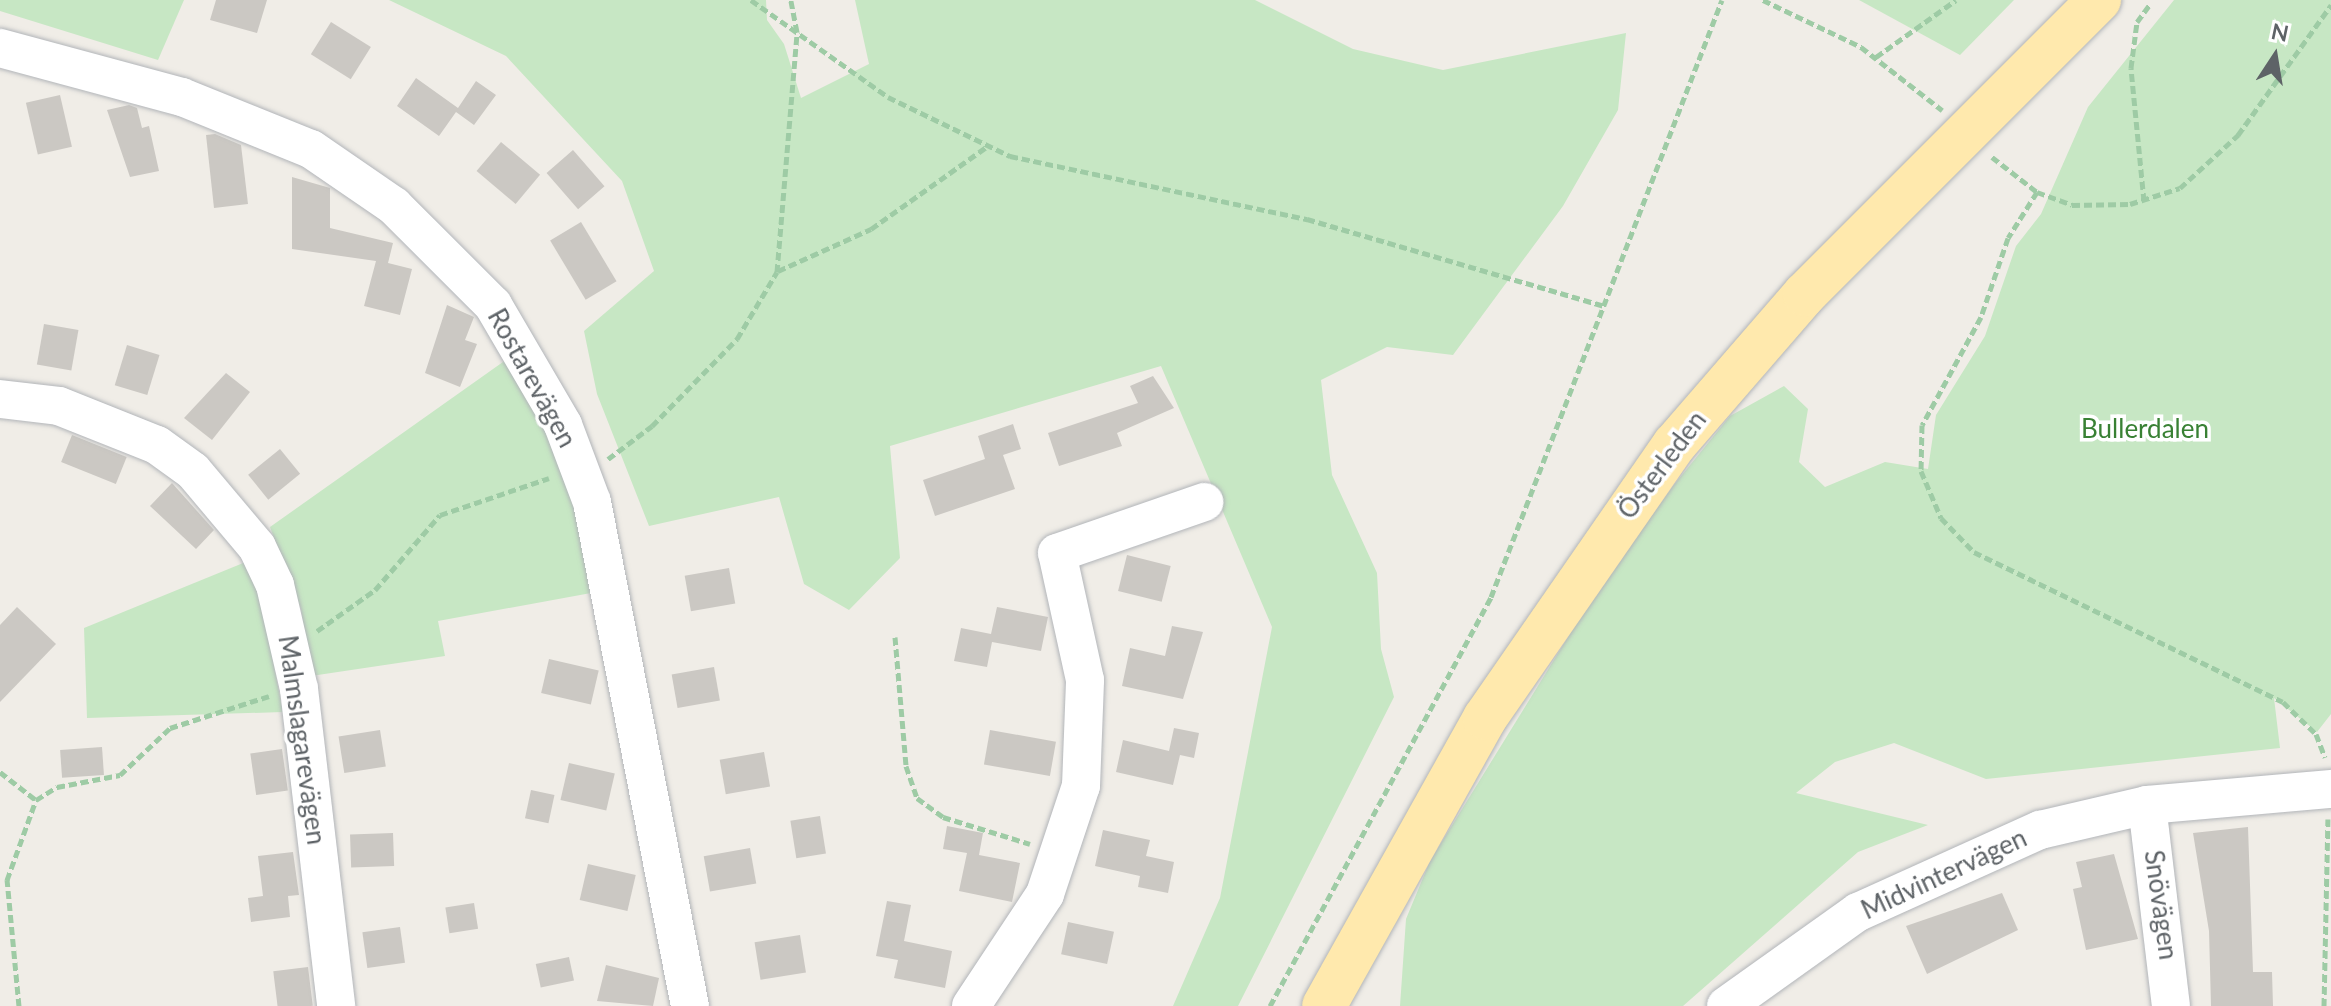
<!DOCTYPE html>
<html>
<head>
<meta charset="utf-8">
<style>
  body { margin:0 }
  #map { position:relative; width:2331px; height:1006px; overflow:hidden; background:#f0ede7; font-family:Lato,sans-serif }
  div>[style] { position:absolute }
  .green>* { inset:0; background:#c7e7c4 }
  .building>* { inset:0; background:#cbc8c3; transform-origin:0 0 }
  .path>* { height:5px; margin-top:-2.5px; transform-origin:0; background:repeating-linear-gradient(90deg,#9ecba5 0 8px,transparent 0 12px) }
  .roads { filter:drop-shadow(0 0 2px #b2b5b9) drop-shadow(0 0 2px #b2b5b9) }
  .minor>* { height:38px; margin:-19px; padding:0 19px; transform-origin:19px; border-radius:19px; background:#fff }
  .major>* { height:44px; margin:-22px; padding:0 22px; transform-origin:22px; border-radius:22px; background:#ffe9ad }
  span { translate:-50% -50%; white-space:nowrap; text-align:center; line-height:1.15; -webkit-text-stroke:7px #fff; paint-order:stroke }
  .street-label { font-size:26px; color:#5e6367 }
  .park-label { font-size:26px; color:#398134 }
  .north { position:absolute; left:2235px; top:16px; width:80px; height:80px; -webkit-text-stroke:6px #fff; paint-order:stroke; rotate:12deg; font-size:22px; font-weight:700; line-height:32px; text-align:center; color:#5e6367 }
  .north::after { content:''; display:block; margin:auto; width:28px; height:36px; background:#5e6367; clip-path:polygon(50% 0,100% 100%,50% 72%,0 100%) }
</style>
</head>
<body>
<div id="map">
  <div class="green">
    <div style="clip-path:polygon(0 0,184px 0,158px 60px,0 11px)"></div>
    <div style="clip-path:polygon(389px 0,766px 0,767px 20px,784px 44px,801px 98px,869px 64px,855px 0,1255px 0,1353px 49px,1443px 70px,1626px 33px,1618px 110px,1563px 206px,1453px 355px,1387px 347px,1321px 380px,1332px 475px,1377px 573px,1381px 649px,1394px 697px,1238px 1006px,1173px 1006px,1220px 898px,1272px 627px,1161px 366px,890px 446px,900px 558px,849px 610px,804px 584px,779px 497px,649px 526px,597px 394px,584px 331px,654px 271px,622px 181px,506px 56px)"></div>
    <div style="clip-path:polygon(1859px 0,2014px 0,1960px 55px)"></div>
    <div style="clip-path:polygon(2174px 0,2331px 0,2331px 714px,2317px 732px,2274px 698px,2280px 748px,1986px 779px,1894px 743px,1835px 762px,1796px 793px,1928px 825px,1858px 852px,1683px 1006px,1400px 1006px,1406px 919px,1430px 861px,1589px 603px,1673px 486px,1730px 416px,1784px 386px,1808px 409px,1799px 462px,1825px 487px,1885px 462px,1928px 469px,1936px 415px,1985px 336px,2016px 246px,2041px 214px,2088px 107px)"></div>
    <div style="clip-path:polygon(513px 355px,558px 446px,602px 591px,438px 621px,445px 656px,311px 676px,301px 609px,270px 527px)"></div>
    <div style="clip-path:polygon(253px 559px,283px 712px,87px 718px,84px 628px)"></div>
  </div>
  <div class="building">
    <div style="clip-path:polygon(216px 0,267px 0,257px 33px,210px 20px)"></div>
    <div style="left:331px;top:22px;width:47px;height:38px;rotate:32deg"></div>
    <div style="clip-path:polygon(416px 78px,458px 108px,476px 81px,496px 95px,474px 125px,456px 112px,439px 136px,397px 106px)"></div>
    <div style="left:60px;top:95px;width:53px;height:35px;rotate:77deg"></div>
    <div style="clip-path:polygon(129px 105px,137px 108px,142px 128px,149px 126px,159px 171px,130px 177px,107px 110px)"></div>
    <div style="clip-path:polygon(215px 134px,241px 145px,248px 204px,214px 208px,206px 135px)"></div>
    <div style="left:501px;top:142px;width:51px;height:38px;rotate:40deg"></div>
    <div style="left:573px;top:150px;width:48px;height:35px;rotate:49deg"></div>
    <div style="clip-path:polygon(292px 177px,330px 188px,330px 228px,393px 243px,388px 263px,412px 269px,400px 315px,364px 306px,376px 261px,292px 249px)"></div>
    <div style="left:581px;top:222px;width:69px;height:36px;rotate:59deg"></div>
    <div style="clip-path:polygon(447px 305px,474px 317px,465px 340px,477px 344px,460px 387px,425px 373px)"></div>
    <div style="left:44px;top:324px;width:35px;height:41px;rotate:10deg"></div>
    <div style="left:127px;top:345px;width:34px;height:42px;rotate:17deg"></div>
    <div style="clip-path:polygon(226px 373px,250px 392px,212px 440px,184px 418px)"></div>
    <div style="clip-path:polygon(1153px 376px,1174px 408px,1117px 433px,1122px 446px,1059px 466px,1048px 433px,1138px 403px,1130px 386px)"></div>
    <div style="clip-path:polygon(1013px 424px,1021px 449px,1003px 455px,1015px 489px,935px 516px,923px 480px,985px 459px,978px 436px)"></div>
    <div style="left:72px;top:435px;width:59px;height:29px;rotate:22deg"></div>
    <div style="left:280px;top:449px;width:32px;height:41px;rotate:51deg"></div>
    <div style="clip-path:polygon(172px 483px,214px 530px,196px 549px,150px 506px)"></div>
    <div style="left:1127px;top:555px;width:45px;height:37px;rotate:14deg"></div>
    <div style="left:729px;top:568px;width:36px;height:45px;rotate:80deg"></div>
    <div style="clip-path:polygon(17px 607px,56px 644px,0 702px,0 625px)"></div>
    <div style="clip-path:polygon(997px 607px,1048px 617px,1041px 651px,992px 642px,987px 667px,954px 661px,961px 628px,991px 634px)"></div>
    <div style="clip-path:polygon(1172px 626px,1203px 632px,1183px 699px,1122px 686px,1130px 648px,1165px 656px)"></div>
    <div style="left:549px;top:659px;width:51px;height:35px;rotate:13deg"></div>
    <div style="left:714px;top:667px;width:34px;height:43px;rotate:80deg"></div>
    <div style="clip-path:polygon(1174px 728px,1199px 733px,1194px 758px,1180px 755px,1173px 785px,1116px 772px,1123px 740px,1169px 751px)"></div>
    <div style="left:380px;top:730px;width:37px;height:42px;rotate:81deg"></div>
    <div style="left:990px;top:730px;width:67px;height:35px;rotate:10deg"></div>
    <div style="left:102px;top:747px;width:28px;height:42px;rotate:86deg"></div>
    <div style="left:282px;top:749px;width:42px;height:32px;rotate:82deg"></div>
    <div style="left:764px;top:752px;width:35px;height:45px;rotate:80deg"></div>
    <div style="left:569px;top:763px;width:47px;height:38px;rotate:13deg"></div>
    <div style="left:531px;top:790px;width:24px;height:29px;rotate:12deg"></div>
    <div style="left:820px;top:816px;width:38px;height:30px;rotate:81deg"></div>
    <div style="clip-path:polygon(947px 826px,983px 833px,979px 855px,1020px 863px,1012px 902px,959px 891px,967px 853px,943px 849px)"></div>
    <div style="clip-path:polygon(2248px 827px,2253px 972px,2272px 972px,2273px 1006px,2211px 1006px,2209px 931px,2193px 833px)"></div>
    <div style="clip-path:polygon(1103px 830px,1150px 840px,1146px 856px,1174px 862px,1168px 893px,1138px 887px,1140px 876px,1095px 866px)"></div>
    <div style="left:393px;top:833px;width:33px;height:43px;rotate:88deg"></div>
    <div style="left:750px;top:848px;width:36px;height:47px;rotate:80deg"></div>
    <div style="clip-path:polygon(293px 852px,299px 895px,288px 896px,290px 917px,251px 922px,248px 898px,263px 896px,258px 856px)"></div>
    <div style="clip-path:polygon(2114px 854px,2138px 939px,2086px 950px,2073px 889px,2082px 887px,2076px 862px)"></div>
    <div style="left:588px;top:864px;width:49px;height:37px;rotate:13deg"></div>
    <div style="clip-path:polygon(2002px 893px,2018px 930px,1927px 974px,1906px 926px)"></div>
    <div style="clip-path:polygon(887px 901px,911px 905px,904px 941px,952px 951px,945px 988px,894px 978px,898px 960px,876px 956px)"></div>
    <div style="left:474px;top:903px;width:26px;height:29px;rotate:81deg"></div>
    <div style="left:1068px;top:922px;width:47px;height:33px;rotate:12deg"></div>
    <div style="left:400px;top:927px;width:36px;height:38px;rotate:82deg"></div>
    <div style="left:800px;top:935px;width:38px;height:46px;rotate:81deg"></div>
    <div style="left:569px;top:957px;width:24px;height:34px;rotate:78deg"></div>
    <div style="clip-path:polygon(606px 965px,659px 978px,653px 1006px,597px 1001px)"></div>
    <div style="left:308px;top:967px;width:39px;height:35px;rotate:83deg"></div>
  </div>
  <div class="path">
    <div style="left:751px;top:0;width:168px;rotate:35.3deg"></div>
    <div style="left:888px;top:97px;width:136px;rotate:25.8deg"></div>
    <div style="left:1010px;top:156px;width:304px;rotate:12deg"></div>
    <div style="left:1307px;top:219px;width:309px;rotate:16.3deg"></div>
    <div style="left:1763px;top:0;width:109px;rotate:25.6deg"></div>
    <div style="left:1861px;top:47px;width:103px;rotate:37.9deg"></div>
    <div style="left:1876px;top:57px;width:98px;rotate:-35.5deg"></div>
    <div style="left:1992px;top:157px;width:57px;rotate:37.9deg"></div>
    <div style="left:2037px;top:192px;width:37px;rotate:20deg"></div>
    <div style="left:2072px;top:205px;width:58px;rotate:-1deg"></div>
    <div style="left:2130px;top:204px;width:52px;rotate:-17.7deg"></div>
    <div style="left:2180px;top:188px;width:79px;rotate:-42.4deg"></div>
    <div style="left:2238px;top:135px;width:160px;rotate:-54.4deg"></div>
    <div style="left:2037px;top:192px;width:54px;rotate:122.2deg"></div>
    <div style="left:2008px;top:238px;width:83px;rotate:108.9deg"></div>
    <div style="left:1981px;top:317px;width:123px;rotate:118.6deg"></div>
    <div style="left:1922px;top:425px;width:46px;rotate:91.2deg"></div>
    <div style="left:1921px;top:471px;width:51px;rotate:66.9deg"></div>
    <div style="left:1941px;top:518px;width:47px;rotate:45.9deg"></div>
    <div style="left:1974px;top:552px;width:343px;rotate:25.9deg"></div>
    <div style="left:2283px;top:702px;width:46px;rotate:44.1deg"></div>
    <div style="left:2316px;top:734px;width:25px;rotate:69deg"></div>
    <div style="left:2144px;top:201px;width:134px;rotate:-95.6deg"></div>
    <div style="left:2131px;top:68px;width:46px;rotate:-82.6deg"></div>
    <div style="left:2137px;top:22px;width:22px;rotate:-54deg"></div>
    <div style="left:778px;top:271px;width:102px;rotate:-24.3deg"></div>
    <div style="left:871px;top:229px;width:143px;rotate:-35.4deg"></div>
    <div style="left:608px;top:459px;width:55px;rotate:-36.9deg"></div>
    <div style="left:652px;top:426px;width:122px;rotate:-45.7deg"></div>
    <div style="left:737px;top:339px;width:78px;rotate:-59.2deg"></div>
    <div style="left:777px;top:272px;width:241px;rotate:-85.2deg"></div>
    <div style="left:797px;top:32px;width:33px;rotate:-101deg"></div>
    <div style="left:317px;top:631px;width:71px;rotate:-35.3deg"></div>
    <div style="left:375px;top:590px;width:99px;rotate:-49.1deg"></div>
    <div style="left:440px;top:515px;width:115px;rotate:-18.7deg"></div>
    <div style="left:895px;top:637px;width:129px;rotate:85.1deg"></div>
    <div style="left:906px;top:766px;width:34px;rotate:71deg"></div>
    <div style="left:917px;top:798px;width:32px;rotate:36deg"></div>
    <div style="left:943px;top:817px;width:91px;rotate:17.2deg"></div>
    <div style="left:0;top:772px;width:46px;rotate:37.9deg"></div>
    <div style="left:19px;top:1006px;width:127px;rotate:-95.4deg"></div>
    <div style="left:7px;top:880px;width:85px;rotate:-70.1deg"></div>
    <div style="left:36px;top:800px;width:25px;rotate:-32deg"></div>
    <div style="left:57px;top:787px;width:64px;rotate:-10.8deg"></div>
    <div style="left:120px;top:775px;width:69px;rotate:-43.2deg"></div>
    <div style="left:170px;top:728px;width:104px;rotate:-17.9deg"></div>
    <div style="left:1270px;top:1006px;width:465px;rotate:-61.6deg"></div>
    <div style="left:1491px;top:597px;width:640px;rotate:-68.85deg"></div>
    <div style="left:2324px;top:1006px;width:187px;rotate:-88.8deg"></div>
  </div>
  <div class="roads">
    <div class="minor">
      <div style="left:0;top:48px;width:188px;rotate:15.1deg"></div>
      <div style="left:182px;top:97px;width:139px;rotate:22deg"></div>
      <div style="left:311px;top:149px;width:101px;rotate:34.5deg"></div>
      <div style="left:394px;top:206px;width:140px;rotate:45deg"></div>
      <div style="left:493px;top:305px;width:139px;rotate:59.7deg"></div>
      <div style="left:563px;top:425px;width:82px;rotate:69.4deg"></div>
      <div style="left:592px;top:502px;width:513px;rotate:79deg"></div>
      <div style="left:0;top:399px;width:59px;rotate:6.8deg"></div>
      <div style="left:59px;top:406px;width:105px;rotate:21.7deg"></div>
      <div style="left:157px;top:445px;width:44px;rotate:35.8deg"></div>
      <div style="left:193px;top:471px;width:99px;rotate:49.9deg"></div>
      <div style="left:257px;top:547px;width:42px;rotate:64.7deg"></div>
      <div style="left:275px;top:585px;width:107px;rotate:77deg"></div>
      <div style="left:299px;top:689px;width:319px;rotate:83.3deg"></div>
      <div style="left:2147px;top:805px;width:202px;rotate:83.2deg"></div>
      <div style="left:971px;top:1006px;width:134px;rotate:-56.5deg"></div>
      <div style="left:1045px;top:894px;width:114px;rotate:-71.6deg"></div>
      <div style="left:1081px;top:786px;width:106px;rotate:-87.8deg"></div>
      <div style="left:1085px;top:680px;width:130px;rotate:-102.4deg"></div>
      <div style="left:1057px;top:553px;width:156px;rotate:-19.1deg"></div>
      <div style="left:1726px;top:1006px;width:162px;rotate:-35.5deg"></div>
      <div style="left:1858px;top:912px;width:200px;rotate:-24.3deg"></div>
      <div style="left:2040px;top:830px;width:110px;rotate:-13.2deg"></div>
      <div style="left:2147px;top:805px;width:185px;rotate:-5deg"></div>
    </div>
    <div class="major">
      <div style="left:1324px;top:1006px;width:330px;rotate:-60.8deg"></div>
      <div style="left:1485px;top:718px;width:333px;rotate:-55.3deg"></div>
      <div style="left:1675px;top:444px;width:198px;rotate:-49.1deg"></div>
      <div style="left:1805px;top:294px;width:416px;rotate:-45deg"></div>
    </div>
  </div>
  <div class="street-label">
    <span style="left:532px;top:378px;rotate:61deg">Rostarevägen</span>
    <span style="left:1662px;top:465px;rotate:-53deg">Österleden</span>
    <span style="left:302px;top:740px;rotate:82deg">Malmslagarevägen</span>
    <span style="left:1944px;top:874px;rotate:-25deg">Midvintervägen</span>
    <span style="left:2161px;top:905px;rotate:82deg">Snövägen</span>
  </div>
  <div class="park-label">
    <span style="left:2145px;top:429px">Bullerdalen</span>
  </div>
  <div class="north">N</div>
</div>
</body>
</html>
